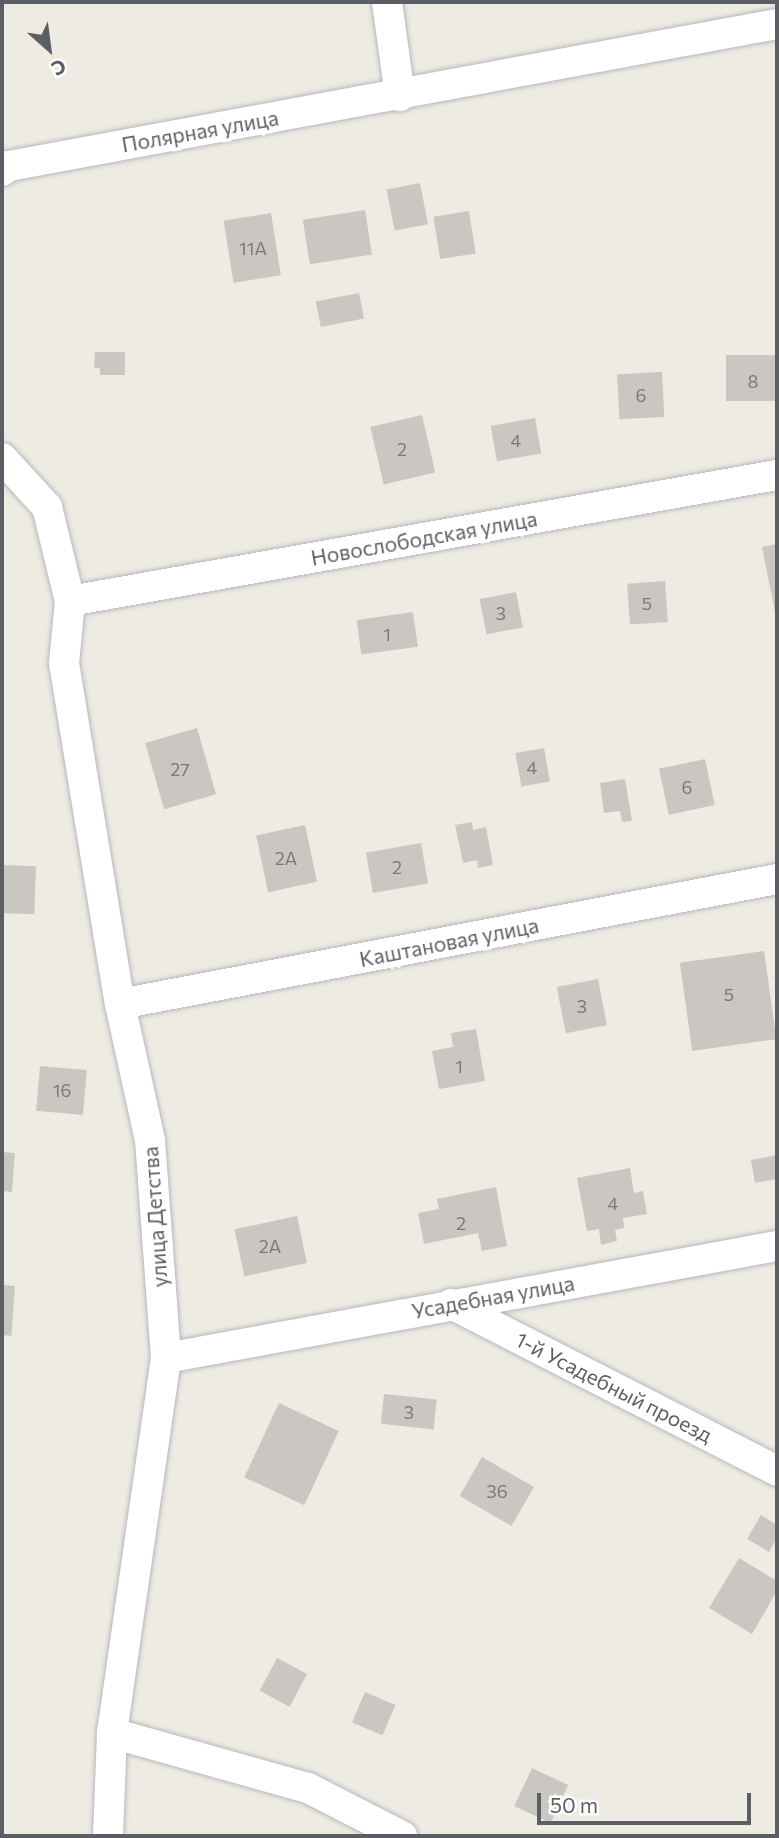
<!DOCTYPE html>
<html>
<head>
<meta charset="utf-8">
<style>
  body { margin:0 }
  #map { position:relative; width:779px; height:1838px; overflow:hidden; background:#eeebe3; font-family:Commissioner,sans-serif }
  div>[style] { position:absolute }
  .building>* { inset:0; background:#cac7c2; transform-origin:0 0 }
  .roads { filter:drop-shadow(0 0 2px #b5b9bd) drop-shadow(0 0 2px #b5b9bd) }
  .minor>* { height:30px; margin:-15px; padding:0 15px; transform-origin:15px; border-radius:15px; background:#fff }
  span { translate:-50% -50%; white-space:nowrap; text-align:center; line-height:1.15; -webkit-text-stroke:7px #fff; paint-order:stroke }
  .number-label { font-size:18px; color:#77797c }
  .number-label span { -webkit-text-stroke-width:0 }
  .street-label { font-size:21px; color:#5b5f64 }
  .frame { position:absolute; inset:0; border:4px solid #5b5f64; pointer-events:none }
  .north { position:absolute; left:14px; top:14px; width:70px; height:70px; -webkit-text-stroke:5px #fff; paint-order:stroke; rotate:152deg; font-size:19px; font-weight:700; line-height:28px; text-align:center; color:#5b5f64 }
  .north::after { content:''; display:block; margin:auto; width:24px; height:32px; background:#5b5f64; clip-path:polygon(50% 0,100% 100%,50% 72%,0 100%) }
  .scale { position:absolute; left:537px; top:1793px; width:214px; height:32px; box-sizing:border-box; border:4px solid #5b5f64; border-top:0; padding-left:9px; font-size:21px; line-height:24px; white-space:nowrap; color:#5b5f64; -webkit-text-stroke:5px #fff; paint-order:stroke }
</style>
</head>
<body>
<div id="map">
  <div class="building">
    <div style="left:420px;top:183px;width:42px;height:34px;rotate:79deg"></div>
    <div style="left:365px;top:210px;width:45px;height:63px;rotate:81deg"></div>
    <div style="left:469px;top:211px;width:43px;height:36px;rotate:81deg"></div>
    <div style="left:271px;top:213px;width:63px;height:48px;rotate:81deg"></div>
    <div style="left:359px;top:293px;width:26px;height:44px;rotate:79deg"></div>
    <div style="clip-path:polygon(95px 352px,125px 352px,125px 375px,100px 375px,100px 368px,94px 368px)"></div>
    <div style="left:777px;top:355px;width:46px;height:51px;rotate:90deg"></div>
    <div style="left:662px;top:372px;width:45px;height:45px;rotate:87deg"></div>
    <div style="left:422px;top:415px;width:59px;height:53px;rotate:77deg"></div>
    <div style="left:535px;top:418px;width:36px;height:45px;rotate:80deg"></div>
    <div style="clip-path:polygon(777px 544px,777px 617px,776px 617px,762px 547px)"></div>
    <div style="left:665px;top:581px;width:41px;height:38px;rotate:86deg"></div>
    <div style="left:516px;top:592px;width:36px;height:37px;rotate:79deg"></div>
    <div style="left:413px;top:612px;width:35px;height:57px;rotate:82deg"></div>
    <div style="left:197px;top:728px;width:69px;height:54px;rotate:74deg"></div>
    <div style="left:544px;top:748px;width:34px;height:29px;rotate:80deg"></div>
    <div style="left:705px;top:759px;width:47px;height:47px;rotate:78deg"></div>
    <div style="clip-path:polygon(625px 779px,632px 821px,622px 822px,620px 811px,604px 813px,600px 783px)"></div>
    <div style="clip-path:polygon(472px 822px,473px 830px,486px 827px,493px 865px,478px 868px,477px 860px,463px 863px,455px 825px)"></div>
    <div style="left:305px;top:825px;width:58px;height:50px;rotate:78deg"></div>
    <div style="left:421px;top:843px;width:41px;height:56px;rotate:80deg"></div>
    <div style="left:2px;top:865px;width:34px;height:48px;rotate:2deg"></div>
    <div style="left:764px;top:951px;width:89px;height:85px;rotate:82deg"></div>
    <div style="left:598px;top:979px;width:47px;height:42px;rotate:79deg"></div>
    <div style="clip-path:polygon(476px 1029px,485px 1081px,439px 1089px,432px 1051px,453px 1047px,451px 1033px)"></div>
    <div style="left:40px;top:1066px;width:47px;height:45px;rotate:5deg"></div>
    <div style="clip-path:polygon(2px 1152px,15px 1153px,12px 1192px,2px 1191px)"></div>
    <div style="clip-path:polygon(777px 1155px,777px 1179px,755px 1183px,751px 1160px)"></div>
    <div style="clip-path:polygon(630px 1168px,634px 1193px,643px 1191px,647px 1214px,623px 1218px,624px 1228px,615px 1230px,617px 1241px,601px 1245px,599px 1229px,587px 1231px,577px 1178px)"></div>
    <div style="clip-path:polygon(496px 1187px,507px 1246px,482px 1251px,478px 1233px,424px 1244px,418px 1213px,439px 1209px,437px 1199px)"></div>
    <div style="left:297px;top:1216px;width:48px;height:64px;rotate:78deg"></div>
    <div style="left:2px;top:1285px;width:13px;height:50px;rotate:4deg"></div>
    <div style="left:384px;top:1394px;width:53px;height:30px;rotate:6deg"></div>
    <div style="left:279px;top:1403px;width:66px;height:82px;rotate:25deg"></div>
    <div style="left:482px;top:1457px;width:60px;height:45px;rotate:30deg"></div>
    <div style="clip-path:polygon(761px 1515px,777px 1525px,777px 1538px,769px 1552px,747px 1539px)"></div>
    <div style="clip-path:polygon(739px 1558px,777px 1581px,777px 1591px,752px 1634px,709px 1608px)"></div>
    <div style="left:277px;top:1658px;width:34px;height:37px;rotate:28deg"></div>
    <div style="left:365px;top:1692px;width:33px;height:33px;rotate:23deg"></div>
    <div style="left:532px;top:1768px;width:40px;height:42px;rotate:25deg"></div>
  </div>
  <div class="roads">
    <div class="minor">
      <div style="left:387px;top:2px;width:95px;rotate:82.1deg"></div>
      <div style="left:2px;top:171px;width:9px;rotate:-36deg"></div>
      <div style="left:9px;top:166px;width:781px;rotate:-10.48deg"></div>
      <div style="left:2px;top:458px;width:67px;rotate:47.4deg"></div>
      <div style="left:47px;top:507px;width:97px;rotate:76.3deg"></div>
      <div style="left:70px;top:601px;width:62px;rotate:95.5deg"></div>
      <div style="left:64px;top:663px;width:346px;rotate:80.7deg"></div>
      <div style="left:120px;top:1004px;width:139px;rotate:77.6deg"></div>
      <div style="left:150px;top:1140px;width:219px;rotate:85.8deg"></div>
      <div style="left:166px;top:1358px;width:379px;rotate:98.2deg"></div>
      <div style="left:112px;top:1733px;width:103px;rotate:92.2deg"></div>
      <div style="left:70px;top:601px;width:718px;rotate:-10.11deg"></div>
      <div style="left:120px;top:1004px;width:669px;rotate:-10.77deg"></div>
      <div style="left:451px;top:1304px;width:366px;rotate:27.1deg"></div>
      <div style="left:166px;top:1358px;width:621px;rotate:-10.39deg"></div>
      <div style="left:112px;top:1733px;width:204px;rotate:15.7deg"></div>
      <div style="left:308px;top:1788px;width:106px;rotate:27.1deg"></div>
    </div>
  </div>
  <div class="number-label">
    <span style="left:253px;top:248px">11А</span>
    <span style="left:753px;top:381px">8</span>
    <span style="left:641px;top:395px">6</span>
    <span style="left:516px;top:440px">4</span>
    <span style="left:402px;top:449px">2</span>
    <span style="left:647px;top:603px">5</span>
    <span style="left:501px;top:613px">3</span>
    <span style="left:387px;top:634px">1</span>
    <span style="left:532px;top:767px">4</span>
    <span style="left:180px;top:769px">27</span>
    <span style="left:687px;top:787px">6</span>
    <span style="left:286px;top:858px">2А</span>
    <span style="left:397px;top:867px">2</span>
    <span style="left:729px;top:994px">5</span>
    <span style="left:582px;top:1006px">3</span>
    <span style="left:459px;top:1066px">1</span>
    <span style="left:62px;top:1090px">16</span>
    <span style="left:613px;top:1203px">4</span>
    <span style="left:461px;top:1223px">2</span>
    <span style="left:270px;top:1246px">2А</span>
    <span style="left:409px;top:1412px">3</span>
    <span style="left:497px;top:1491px">36</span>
  </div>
  <div class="street-label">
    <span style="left:200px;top:131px;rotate:-10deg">Полярная улица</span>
    <span style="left:424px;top:538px;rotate:-10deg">Новослободская улица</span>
    <span style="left:449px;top:942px;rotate:-11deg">Каштановая улица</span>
    <span style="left:155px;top:1217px;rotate:-94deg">улица Детства</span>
    <span style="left:493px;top:1297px;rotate:-10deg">Усадебная улица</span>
    <span style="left:614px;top:1387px;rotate:27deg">1-й Усадебный проезд</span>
  </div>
  <div class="frame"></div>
  <div class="north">С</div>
  <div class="scale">50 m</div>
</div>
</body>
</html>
